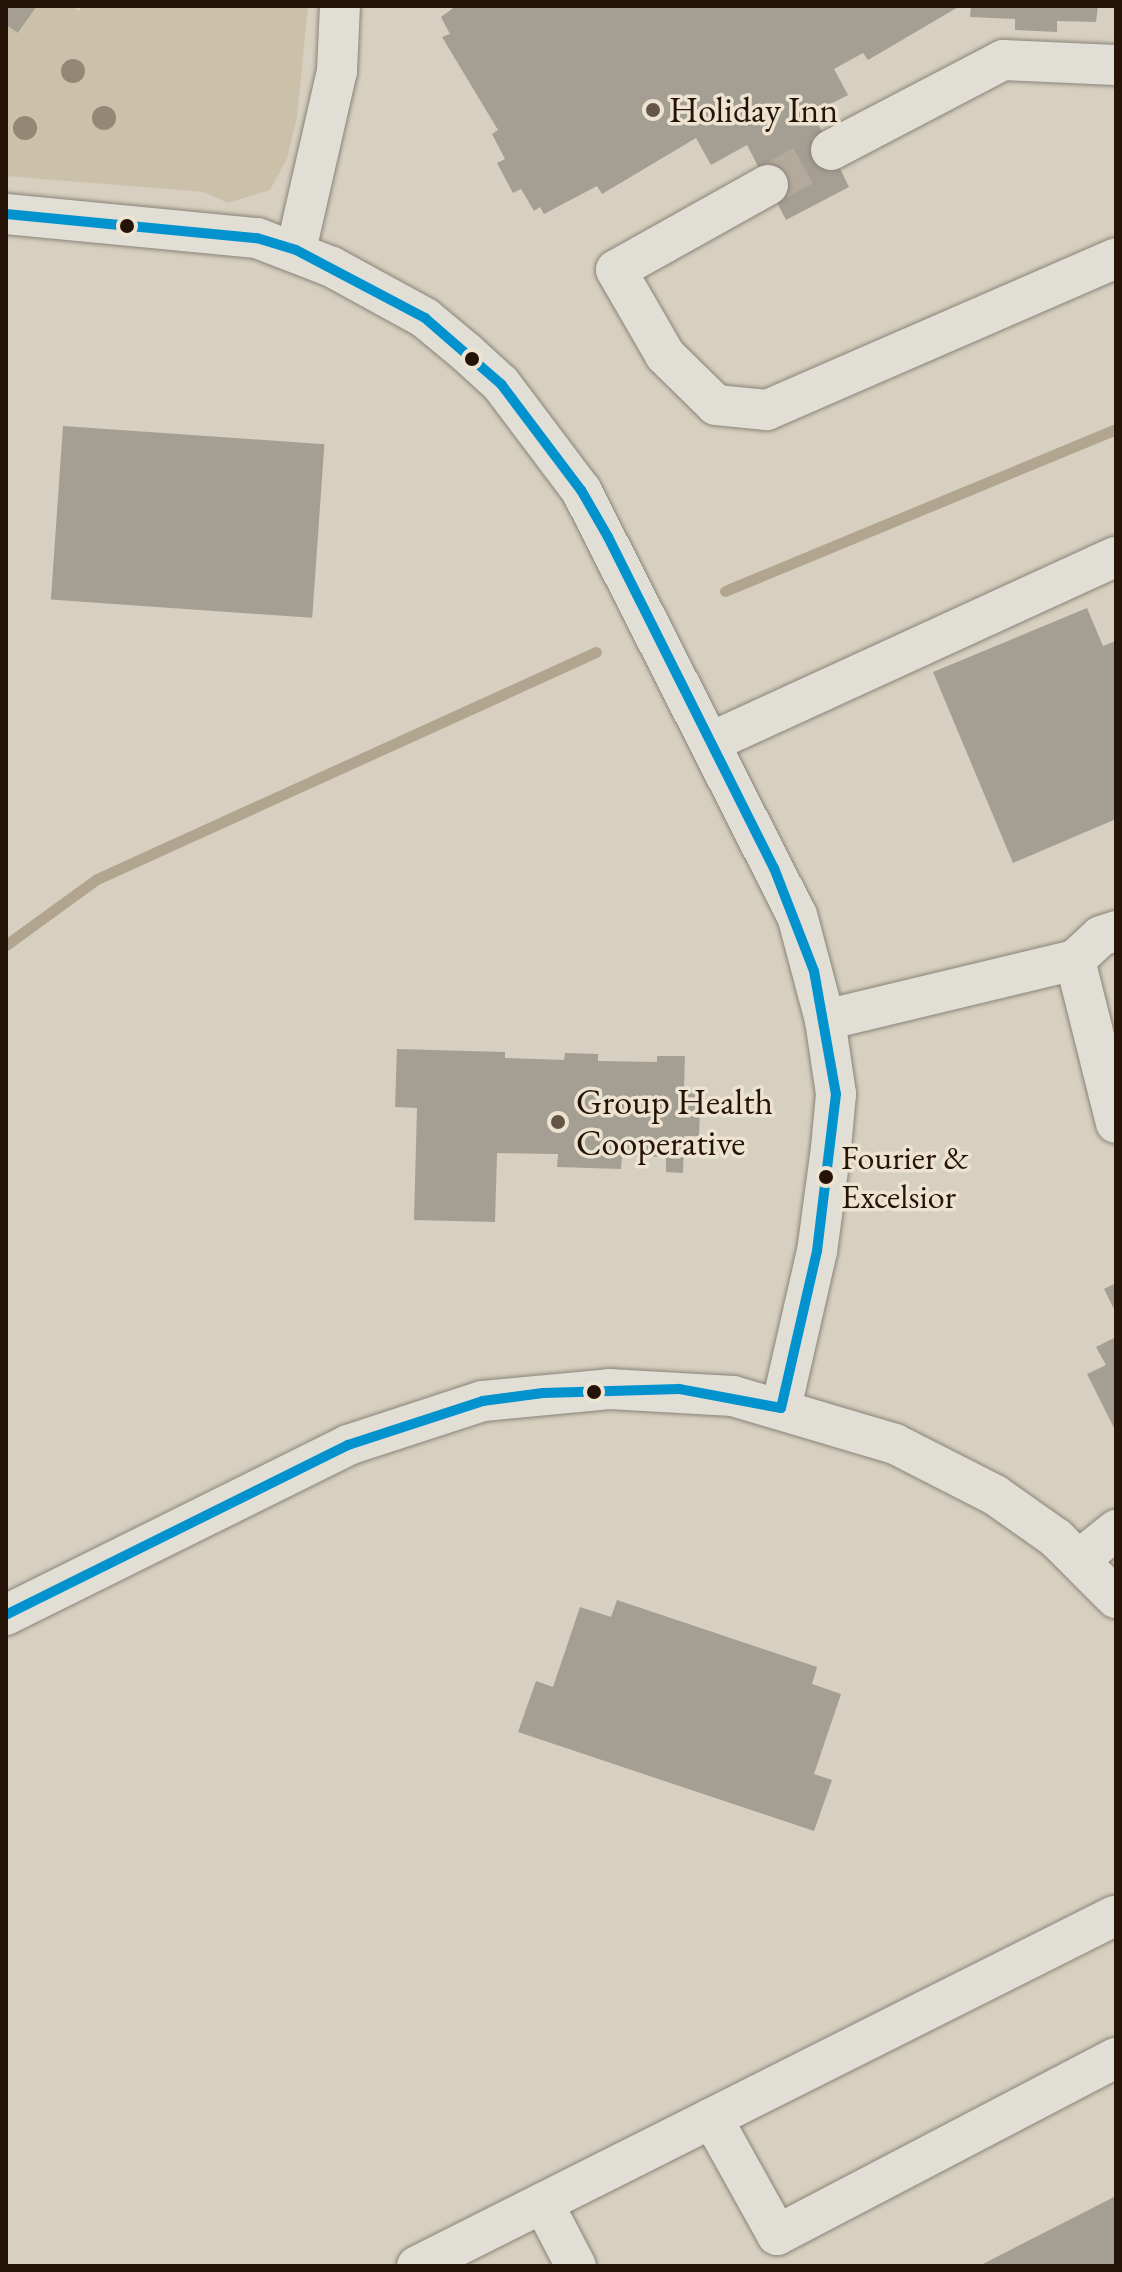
<!DOCTYPE html>
<html>
<head>
<meta charset="utf-8">
<style>
  body { margin:0 }
  #map { position:relative; width:1122px; height:2272px; overflow:hidden; background:#d7d0c0; font-family:"EB Garamond",serif }
  div>[style] { position:absolute }
  .green>* { inset:0; background:#cbc0aa }
  .stream>* { height:11px; margin:-5.5px; padding:0 5.5px; transform-origin:5.5px; border-radius:5.5px; background:#b1a58f }
  .building>* { inset:0; background:#a49e93; transform-origin:0 0 }
  .minor-tunnel>* { height:40px; margin-top:-20px; transform-origin:0; background:repeating-linear-gradient(90deg,#b4aa9b 0 40px,transparent 0 60px) }
  .roads { filter:drop-shadow(0 0 2px #898378) drop-shadow(0 0 2px #898378) }
  .minor>* { height:40px; margin:-20px; padding:0 20px; transform-origin:20px; border-radius:20px; background:#e1ded5 }
  .bus-1>* { height:10px; margin:-5px; padding:0 5px; transform-origin:5px; border-radius:5px; background:#0293cf }
  .trees>* { width:24px; height:24px; margin:-12px; border-radius:50%; background:#938776 }
  .dots>* { width:22px; height:22px; translate:-50% -50%; box-sizing:border-box; border:4px solid #ece3d0; border-radius:50% }
  span { translate:-50% -50%; white-space:nowrap; text-align:center; line-height:1.15; -webkit-text-stroke:7px #ece3d0; paint-order:stroke }
  .bus-label { font-size:34px; color:#261307 }
  .left { translate:0 -50%; text-align:left }
  .poi-label { font-size:36px; color:#261307 }
  .frame { position:absolute; inset:0; border:8px solid #261307; pointer-events:none }
</style>
</head>
<body>
<div id="map">
  <div class="green">
    <div style="clip-path:polygon(37px 6px,71px 6px,78px 11px,84px 6px,308px 6px,297px 118px,287px 159px,270px 190px,228px 203px,204px 192px,6px 176px,6px 25px,19px 33px)"></div>
  </div>
  <div class="stream">
    <div style="left:725px;top:591px;width:423px;rotate:-22.5deg"></div>
    <div style="left:6px;top:945px;width:112px;rotate:-36deg"></div>
    <div style="left:97px;top:879px;width:548px;rotate:-24.46deg"></div>
  </div>
  <div class="building">
    <div style="clip-path:polygon(6px 6px,37px 6px,18px 33px,6px 25px)"></div>
    <div style="clip-path:polygon(456px 6px,960px 6px,868px 60px,863px 53px,834px 69px,848px 95px,813px 113px,849px 187px,786px 220px,747px 145px,711px 165px,696px 138px,602px 194px,597px 186px,544px 214px,540px 207px,534px 211px,521px 189px,513px 193px,497px 163px,505px 159px,492px 134px,498px 130px,442px 37px,450px 34px,441px 17px)"></div>
    <div style="clip-path:polygon(971px 6px,1098px 6px,1096px 22px,1057px 21px,1057px 32px,1015px 30px,1015px 19px,970px 17px)"></div>
    <div style="left:63px;top:426px;width:262px;height:174px;rotate:4deg"></div>
    <div style="clip-path:polygon(1087px 608px,1103px 646px,1116px 641px,1116px 819px,1013px 863px,933px 672px)"></div>
    <div style="clip-path:polygon(397px 1049px,505px 1052px,505px 1058px,564px 1060px,565px 1053px,598px 1054px,598px 1061px,657px 1062px,657px 1056px,685px 1056px,684px 1088px,701px 1088px,699px 1136px,684px 1136px,683px 1173px,666px 1172px,666px 1157px,622px 1156px,621px 1169px,557px 1167px,558px 1154px,497px 1153px,495px 1222px,414px 1220px,417px 1108px,395px 1107px)"></div>
    <div style="clip-path:polygon(1116px 1283px,1116px 1313px,1104px 1289px)"></div>
    <div style="clip-path:polygon(1116px 1337px,1116px 1432px,1087px 1374px,1106px 1365px,1096px 1347px)"></div>
    <div style="clip-path:polygon(617px 1600px,817px 1667px,812px 1684px,841px 1694px,814px 1774px,832px 1780px,814px 1831px,518px 1732px,536px 1681px,553px 1687px,580px 1607px,611px 1617px)"></div>
    <div style="clip-path:polygon(1116px 2196px,1116px 2266px,979px 2266px)"></div>
  </div>
  <div class="minor-tunnel">
    <div style="left:768px;top:185px;width:72px;rotate:-29.1deg"></div>
  </div>
  <div class="roads">
    <div class="minor">
      <div style="left:831px;top:150px;width:194px;rotate:-27.6deg"></div>
      <div style="left:1003px;top:60px;width:113px;rotate:2.5deg"></div>
      <div style="left:768px;top:185px;width:174px;rotate:150.8deg"></div>
      <div style="left:616px;top:270px;width:98px;rotate:60deg"></div>
      <div style="left:665px;top:355px;width:71px;rotate:44.4deg"></div>
      <div style="left:716px;top:405px;width:51px;rotate:5.6deg"></div>
      <div style="left:767px;top:410px;width:381px;rotate:-23.5deg"></div>
      <div style="left:6px;top:214px;width:252px;rotate:5.5deg"></div>
      <div style="left:257px;top:238px;width:80px;rotate:21.1deg"></div>
      <div style="left:332px;top:267px;width:106px;rotate:28.7deg"></div>
      <div style="left:425px;top:318px;width:53px;rotate:39.7deg"></div>
      <div style="left:466px;top:352px;width:47px;rotate:42.4deg"></div>
      <div style="left:501px;top:384px;width:133px;rotate:53deg"></div>
      <div style="left:581px;top:490px;width:477px;rotate:63.1deg"></div>
      <div style="left:797px;top:915px;width:109px;rotate:75.1deg"></div>
      <div style="left:825px;top:1020px;width:75px;rotate:81.5deg"></div>
      <div style="left:836px;top:1094px;width:54px;rotate:95.3deg"></div>
      <div style="left:831px;top:1148px;width:104px;rotate:97.7deg"></div>
      <div style="left:817px;top:1251px;width:161px;rotate:102.9deg"></div>
      <div style="left:296px;top:250px;width:184px;rotate:-77.1deg"></div>
      <div style="left:337px;top:71px;width:65px;rotate:-87.4deg"></div>
      <div style="left:711px;top:742px;width:445px;rotate:-24.6deg"></div>
      <div style="left:1075px;top:960px;width:35px;rotate:-43deg"></div>
      <div style="left:1101px;top:936px;width:16px;rotate:-18deg"></div>
      <div style="left:825px;top:1020px;width:257px;rotate:-13.5deg"></div>
      <div style="left:1075px;top:960px;width:168px;rotate:75.9deg"></div>
      <div style="left:1079px;top:1560px;width:48px;rotate:-39deg"></div>
      <div style="left:6px;top:1615px;width:382px;rotate:-26.4deg"></div>
      <div style="left:348px;top:1445px;width:142px;rotate:-18.1deg"></div>
      <div style="left:483px;top:1401px;width:127px;rotate:-5.4deg"></div>
      <div style="left:609px;top:1389px;width:124px;rotate:3.2deg"></div>
      <div style="left:733px;top:1396px;width:169px;rotate:16.5deg"></div>
      <div style="left:895px;top:1444px;width:112px;rotate:27deg"></div>
      <div style="left:995px;top:1495px;width:75px;rotate:35.2deg"></div>
      <div style="left:1056px;top:1538px;width:85px;rotate:45deg"></div>
      <div style="left:712px;top:2118px;width:134px;rotate:60.9deg"></div>
      <div style="left:777px;top:2235px;width:382px;rotate:-27.6deg"></div>
      <div style="left:543px;top:2203px;width:71px;rotate:62.4deg"></div>
      <div style="left:417px;top:2266px;width:780px;rotate:-26.66deg"></div>
    </div>
  </div>
  <div class="bus-1">
    <div style="left:6px;top:214px;width:252px;rotate:5.5deg"></div>
    <div style="left:257px;top:238px;width:41px;rotate:17.1deg"></div>
    <div style="left:296px;top:250px;width:146px;rotate:27.8deg"></div>
    <div style="left:425px;top:318px;width:101px;rotate:41deg"></div>
    <div style="left:501px;top:384px;width:133px;rotate:53deg"></div>
    <div style="left:581px;top:490px;width:54px;rotate:60.1deg"></div>
    <div style="left:608px;top:537px;width:370px;rotate:63.4deg"></div>
    <div style="left:774px;top:868px;width:110px;rotate:68.8deg"></div>
    <div style="left:814px;top:971px;width:125px;rotate:79.9deg"></div>
    <div style="left:836px;top:1094px;width:158px;rotate:96.9deg"></div>
    <div style="left:817px;top:1251px;width:161px;rotate:102.9deg"></div>
    <div style="left:781px;top:1408px;width:104px;rotate:-169.4deg"></div>
    <div style="left:679px;top:1389px;width:136px;rotate:178.3deg"></div>
    <div style="left:543px;top:1393px;width:61px;rotate:172.4deg"></div>
    <div style="left:483px;top:1401px;width:142px;rotate:161.9deg"></div>
    <div style="left:348px;top:1445px;width:382px;rotate:153.6deg"></div>
  </div>
  <div class="trees">
    <div style="left:73px;top:71px"></div>
    <div style="left:104px;top:118px"></div>
    <div style="left:25px;top:128px"></div>
  </div>
  <div class="dots">
    <div style="left:653px;top:110px;background:#645548"></div>
    <div style="left:127px;top:226px;background:#261307"></div>
    <div style="left:472px;top:359px;background:#261307"></div>
    <div style="left:558px;top:1122px;background:#645548"></div>
    <div style="left:826px;top:1177px;background:#261307"></div>
    <div style="left:594px;top:1392px;background:#261307"></div>
  </div>
  <div class="bus-label">
    <span class="left" style="left:841px;top:1177px">Fourier &amp;<br>Excelsior</span>
  </div>
  <div class="poi-label">
    <span class="left" style="left:669px;top:110px">Holiday Inn</span>
    <span class="left" style="left:576px;top:1122px">Group Health<br>Cooperative</span>
  </div>
  <div class="frame"></div>
</div>
</body>
</html>
